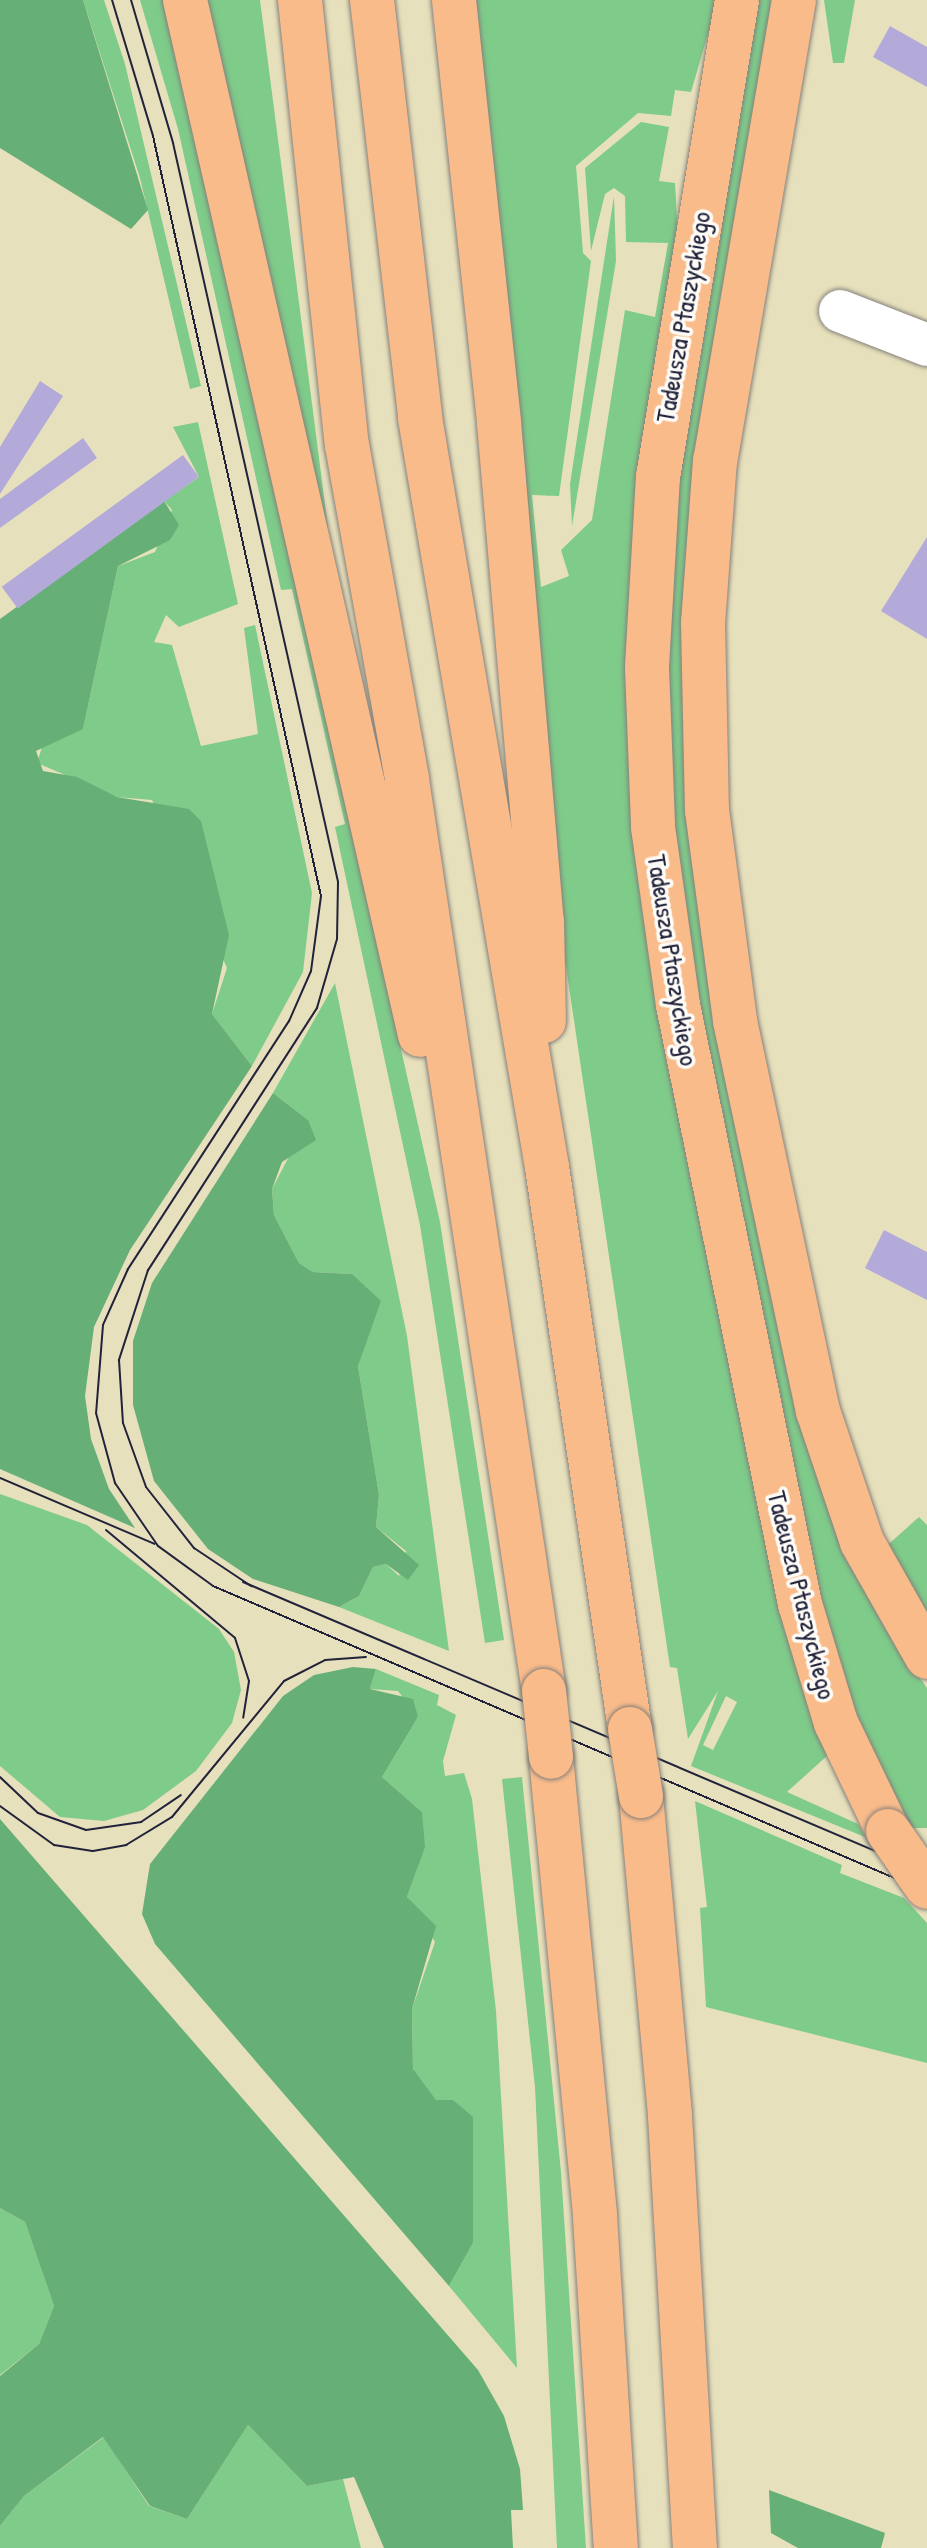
<!DOCTYPE html>
<html>
<head>
<meta charset="utf-8">
<style>
  body { margin:0 }
  #map { position:relative; width:927px; height:2548px; overflow:hidden; background:#e7e0bc; font-family:"Patrick Hand",sans-serif }
  div>[style] { position:absolute }
  .green>* { inset:0; background:#7ecb8a }
  .forest>* { inset:0; background:#66af76 }
  .building>* { inset:0; background:#b3aada; transform-origin:0 0 }
  .roads { filter:drop-shadow(0 0 2px #84817c) drop-shadow(0 0 2px #84817c) }
  .minor>* { height:42px; margin:-21px; padding:0 21px; transform-origin:21px; border-radius:21px; background:#fff }
  .major>* { height:44px; margin:-22px; padding:0 22px; transform-origin:22px; border-radius:22px; background:#fabb8b }
  .highway>* { height:44px; margin:-22px; padding:0 22px; transform-origin:22px; border-radius:22px; background:#fabb8b }
  .tram>* { height:2px; margin:-1px; padding:0 1px; transform-origin:1px; border-radius:1px; background:#22223b }
  .bridges { filter:drop-shadow(0 0 2px #84817c) drop-shadow(0 0 2px #84817c) }
  .major-bridge>* { height:44px; margin:-22px; padding:0 22px; transform-origin:22px; border-radius:22px; background:#fabb8b }
  .highway-bridge>* { height:44px; margin:-22px; padding:0 22px; transform-origin:22px; border-radius:22px; background:#fabb8b }
  span { translate:-50% -50%; white-space:nowrap; text-align:center; line-height:1.15; -webkit-text-stroke:7px #fdfcf7; paint-order:stroke }
  .street-label { font-size:26px; color:#22223b }
</style>
</head>
<body>
<div id="map">
  <div class="green">
    <div style="clip-path:polygon(83px 0,104px 0,125px 64px,201px 386px,190px 389px,140px 178px)"></div>
    <div style="clip-path:polygon(140px 0,164px 0,440px 1222px,504px 1640px,485px 1643px,420px 1225px,335px 827px,345px 824px,292px 589px,281px 590px,178px 129px)"></div>
    <div style="clip-path:polygon(202px 0,260px 0,328px 528px,324px 527px)"></div>
    <div style="clip-path:polygon(evenodd,473px 0,718px 0,691px 92px,675px 90px,671px 116px,638px 113px,576px 166px,583px 253px,591px 261px,559px 496px,532px 495px,541px 587px,569px 576px,561px 550px,592px 520px,625px 310px,655px 317px,668px 243px,626px 242px,625px 196px,614px 188px,605px 194px,591px 251px,585px 168px,641px 122px,669px 127px,659px 181px,675px 183px,678px 236px,630px 597px,828px 1755px,787px 1792px,858px 1824px,865px 1837px,691px 1766px,718px 1691px,688px 1739px,677px 1668px,670px 1667px,561px 933px,473px 0,726px 1696px,737px 1702px,713px 1750px,703px 1745px,726px 1696px)"></div>
    <div style="clip-path:polygon(754px 0,776px 0,684px 695px,886px 1629px,927px 1688px,927px 1828px,907px 1828px,876px 1773px,830px 1655px,685px 934px,667px 741px,671px 528px)"></div>
    <div style="clip-path:polygon(824px 0,855px 0,844px 63px,833px 63px)"></div>
    <div style="clip-path:polygon(614px 196px,616px 261px,572px 526px,570px 484px)"></div>
    <div style="clip-path:polygon(198px 422px,238px 604px,179px 627px,166px 615px,154px 642px,172px 645px,201px 746px,258px 734px,244px 628px,255px 625px,312px 893px,303px 972px,252px 1066px,212px 1014px,227px 968px,152px 800px,117px 797px,37px 763px,43px 744px,83px 729px,118px 566px,155px 552px,172px 510px,164px 501px,199px 477px,173px 427px)"></div>
    <div style="clip-path:polygon(335px 983px,407px 1336px,449px 1651px,339px 1607px,359px 1596px,373px 1567px,386px 1564px,399px 1576px,406px 1551px,376px 1527px,379px 1495px,358px 1366px,367px 1335px,352px 1274px,313px 1272px,299px 1263px,274px 1215px,272px 1189px,308px 1120px,273px 1093px)"></div>
    <div style="clip-path:polygon(0 1494px,87px 1525px,219px 1629px,234px 1652px,241px 1690px,232px 1723px,196px 1771px,143px 1810px,104px 1821px,60px 1817px,0 1766px)"></div>
    <div style="clip-path:polygon(919px 1517px,927px 1525px,927px 1628px,882px 1550px)"></div>
    <div style="clip-path:polygon(376px 1669px,439px 1695px,437px 1705px,456px 1715px,443px 1761px,445px 1776px,464px 1773px,472px 1799px,496px 2011px,517px 2368px,449px 2286px,473px 2243px,472px 2131px,453px 2100px,436px 2100px,418px 2086px,413px 2068px,412px 2009px,435px 1942px,407px 1897px,418px 1866px,422px 1812px,382px 1777px,418px 1717px,398px 1691px,370px 1689px)"></div>
    <div style="clip-path:polygon(522px 1777px,561px 2172px,586px 2548px,557px 2548px,535px 2087px,502px 1779px)"></div>
    <div style="clip-path:polygon(695px 1801px,842px 1865px,840px 1873px,904px 1898px,927px 1923px,927px 2063px,706px 2007px,700px 1908px,707px 1907px)"></div>
    <div style="clip-path:polygon(0 2208px,25px 2222px,54px 2306px,39px 2344px,0 2375px)"></div>
    <div style="clip-path:polygon(248px 2425px,307px 2486px,343px 2479px,361px 2548px,0 2548px,0 2526px,24px 2496px,104px 2437px,149px 2506px,187px 2519px)"></div>
  </div>
  <div class="forest">
    <div style="clip-path:polygon(0 0,83px 0,148px 210px,131px 229px,0 148px)"></div>
    <div style="clip-path:polygon(164px 501px,179px 525px,170px 540px,118px 566px,83px 729px,36px 751px,43px 771px,77px 777px,117px 797px,189px 809px,201px 821px,229px 935px,212px 1014px,252px 1066px,130px 1250px,94px 1327px,85px 1396px,91px 1439px,109px 1489px,135px 1528px,0 1469px,0 619px)"></div>
    <div style="clip-path:polygon(273px 1093px,308px 1120px,316px 1140px,282px 1162px,272px 1189px,274px 1215px,299px 1263px,313px 1272px,352px 1274px,381px 1301px,358px 1366px,379px 1495px,376px 1527px,419px 1565px,408px 1580px,386px 1564px,373px 1567px,359px 1596px,339px 1607px,253px 1579px,208px 1549px,154px 1481px,133px 1405px,133px 1341px,152px 1283px)"></div>
    <div style="clip-path:polygon(353px 1667px,376px 1669px,370px 1689px,413px 1699px,418px 1717px,382px 1777px,422px 1812px,425px 1847px,407px 1897px,436px 1926px,412px 2009px,413px 2069px,436px 2100px,453px 2100px,473px 2117px,473px 2243px,449px 2286px,155px 1944px,142px 1914px,150px 1864px,283px 1696px,314px 1675px)"></div>
    <div style="clip-path:polygon(0 1819px,478px 2370px,504px 2416px,520px 2469px,523px 2510px,511px 2510px,513px 2548px,384px 2548px,354px 2477px,307px 2486px,248px 2425px,187px 2519px,150px 2506px,103px 2437px,24px 2496px,0 2526px,0 2376px,39px 2344px,54px 2306px,25px 2222px,0 2208px)"></div>
    <div style="clip-path:polygon(769px 2490px,885px 2533px,881px 2548px,798px 2548px,771px 2533px)"></div>
  </div>
  <div class="building">
    <div style="clip-path:polygon(890px 26px,927px 47px,927px 87px,873px 57px)"></div>
    <div style="clip-path:polygon(40px 381px,63px 396px,0 494px,0 447px)"></div>
    <div style="clip-path:polygon(83px 438px,97px 458px,0 528px,0 499px)"></div>
    <div style="left:183px;top:455px;width:27px;height:224px;rotate:54deg"></div>
    <div style="clip-path:polygon(927px 537px,927px 639px,881px 611px)"></div>
    <div style="clip-path:polygon(884px 1230px,927px 1252px,927px 1300px,865px 1268px)"></div>
  </div>
  <div class="roads">
    <div class="minor">
      <div style="left:840px;top:311px;width:93px;rotate:21.3deg"></div>
    </div>
    <div class="major">
      <div style="left:737px;top:0;width:483px;rotate:99.4deg"></div>
      <div style="left:658px;top:476px;width:192px;rotate:93.3deg"></div>
      <div style="left:647px;top:668px;width:159px;rotate:87.8deg"></div>
      <div style="left:653px;top:827px;width:180px;rotate:82deg"></div>
      <div style="left:678px;top:1005px;width:611px;rotate:78.49deg"></div>
      <div style="left:800px;top:1604px;width:124px;rotate:73.2deg"></div>
      <div style="left:836px;top:1723px;width:120px;rotate:64.3deg"></div>
      <div style="left:794px;top:0;width:467px;rotate:99.7deg"></div>
      <div style="left:715px;top:460px;width:162px;rotate:94.2deg"></div>
      <div style="left:703px;top:622px;width:188px;rotate:88.8deg"></div>
      <div style="left:707px;top:810px;width:213px;rotate:82.4deg"></div>
      <div style="left:735px;top:1021px;width:399px;rotate:78deg"></div>
      <div style="left:818px;top:1411px;width:138px;rotate:71.4deg"></div>
      <div style="left:862px;top:1542px;width:132px;rotate:60.5deg"></div>
    </div>
    <div class="highway">
      <div style="left:185px;top:0;width:1061px;rotate:77.21deg"></div>
      <div style="left:300px;top:0;width:447px;rotate:84deg"></div>
      <div style="left:347px;top:445px;width:340px;rotate:79.8deg"></div>
      <div style="left:407px;top:780px;width:921px;rotate:81.45deg"></div>
      <div style="left:372px;top:0;width:421px;rotate:83.4deg"></div>
      <div style="left:420px;top:418px;width:760px;rotate:80.38deg"></div>
      <div style="left:547px;top:1167px;width:568px;rotate:81.6deg"></div>
      <div style="left:454px;top:0;width:425px;rotate:83.9deg"></div>
      <div style="left:499px;top:423px;width:500px;rotate:85.1deg"></div>
      <div style="left:542px;top:921px;width:100px;rotate:88.9deg"></div>
      <div style="left:551px;top:1757px;width:462px;rotate:84.5deg"></div>
      <div style="left:595px;top:2217px;width:332px;rotate:86.4deg"></div>
      <div style="left:641px;top:1796px;width:321px;rotate:84.8deg"></div>
      <div style="left:670px;top:2116px;width:433px;rotate:86.7deg"></div>
    </div>
  </div>
  <div class="tram">
    <div style="left:112px;top:0;width:142px;rotate:73.2deg"></div>
    <div style="left:153px;top:136px;width:778px;rotate:77.54deg"></div>
    <div style="left:321px;top:896px;width:76px;rotate:97.6deg"></div>
    <div style="left:311px;top:971px;width:55px;rotate:113.7deg"></div>
    <div style="left:289px;top:1021px;width:296px;rotate:123deg"></div>
    <div style="left:128px;top:1269px;width:61px;rotate:114.1deg"></div>
    <div style="left:103px;top:1325px;width:88px;rotate:94.5deg"></div>
    <div style="left:96px;top:1413px;width:73px;rotate:74.8deg"></div>
    <div style="left:115px;top:1483px;width:76px;rotate:55.7deg"></div>
    <div style="left:158px;top:1546px;width:68px;rotate:36deg"></div>
    <div style="left:213px;top:1586px;width:777px;rotate:23.2deg"></div>
    <div style="left:131px;top:0;width:149px;rotate:73.6deg"></div>
    <div style="left:173px;top:143px;width:757px;rotate:77.41deg"></div>
    <div style="left:338px;top:882px;width:57px;rotate:91deg"></div>
    <div style="left:337px;top:939px;width:72px;rotate:106.2deg"></div>
    <div style="left:317px;top:1008px;width:312px;rotate:122.8deg"></div>
    <div style="left:148px;top:1270px;width:95px;rotate:107.9deg"></div>
    <div style="left:119px;top:1360px;width:63px;rotate:86.4deg"></div>
    <div style="left:123px;top:1423px;width:68px;rotate:70.2deg"></div>
    <div style="left:146px;top:1487px;width:78px;rotate:51.8deg"></div>
    <div style="left:194px;top:1548px;width:69px;rotate:33.7deg"></div>
    <div style="left:0;top:1478px;width:168px;rotate:23.1deg"></div>
    <div style="left:106px;top:1530px;width:168px;rotate:39.9deg"></div>
    <div style="left:235px;top:1638px;width:45px;rotate:72deg"></div>
    <div style="left:249px;top:1681px;width:37px;rotate:99deg"></div>
    <div style="left:243px;top:1582px;width:743px;rotate:23.05deg"></div>
    <div style="left:0;top:1777px;width:52px;rotate:43.5deg"></div>
    <div style="left:38px;top:1813px;width:51px;rotate:19.5deg"></div>
    <div style="left:86px;top:1830px;width:56px;rotate:-8.3deg"></div>
    <div style="left:141px;top:1822px;width:48px;rotate:-34deg"></div>
    <div style="left:0;top:1806px;width:67px;rotate:35.8deg"></div>
    <div style="left:54px;top:1845px;width:39px;rotate:9deg"></div>
    <div style="left:93px;top:1851px;width:34px;rotate:-10deg"></div>
    <div style="left:126px;top:1845px;width:54px;rotate:-31.3deg"></div>
    <div style="left:172px;top:1817px;width:176px;rotate:-50.5deg"></div>
    <div style="left:284px;top:1681px;width:46px;rotate:-27.1deg"></div>
    <div style="left:325px;top:1660px;width:41px;rotate:-4.2deg"></div>
  </div>
  <div class="bridges">
    <div class="major-bridge">
      <div style="left:888px;top:1831px;width:68px;rotate:55.1deg"></div>
    </div>
    <div class="highway-bridge">
      <div style="left:544px;top:1691px;width:66px;rotate:83.9deg"></div>
      <div style="left:630px;top:1729px;width:68px;rotate:80.7deg"></div>
    </div>
  </div>
  <div class="street-label">
    <span style="left:683px;top:317px;rotate:-80deg">Tadeusza Ptaszyckiego</span>
    <span style="left:673px;top:960px;rotate:81deg">Tadeusza Ptaszyckiego</span>
    <span style="left:802px;top:1595px;rotate:76deg">Tadeusza Ptaszyckiego</span>
  </div>
</div>
</body>
</html>
